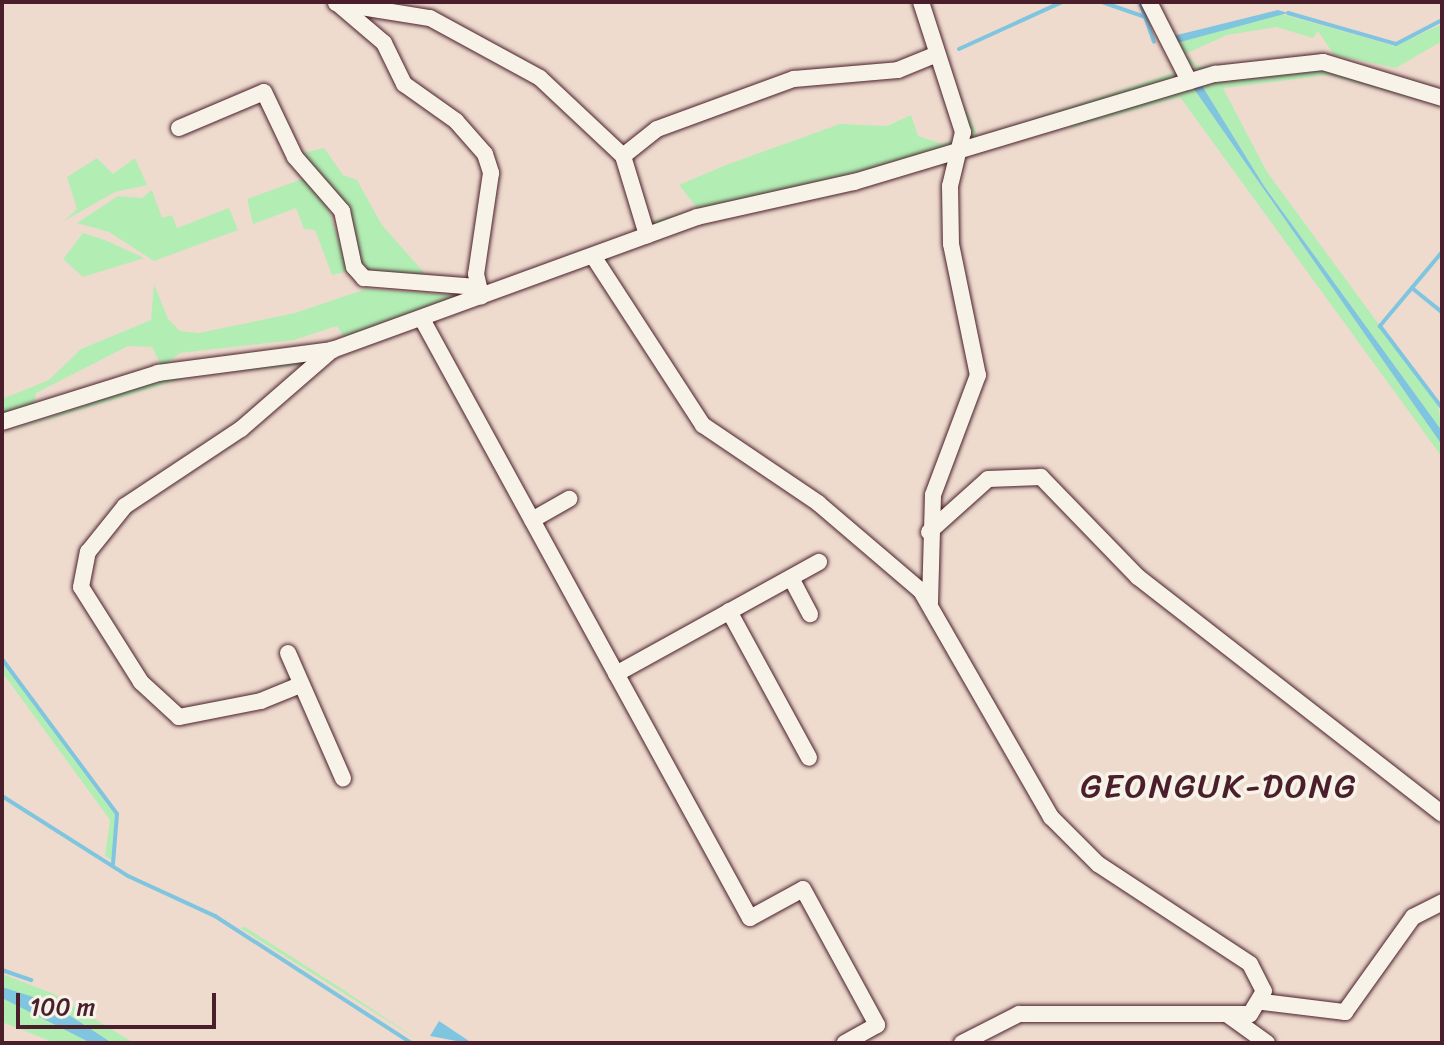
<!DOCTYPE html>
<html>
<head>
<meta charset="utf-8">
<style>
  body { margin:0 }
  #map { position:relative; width:1444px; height:1045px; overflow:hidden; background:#eedbce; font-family:Sriracha,sans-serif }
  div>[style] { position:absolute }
  .green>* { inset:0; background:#b2eeb4 }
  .water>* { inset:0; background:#7fc5e0 }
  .stream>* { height:4px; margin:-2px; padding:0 2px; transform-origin:2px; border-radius:2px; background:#7fc5e0 }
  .roads { filter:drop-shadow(0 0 2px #4a1f2b) drop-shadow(0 0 2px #4a1f2b) }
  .minor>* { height:16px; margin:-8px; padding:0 8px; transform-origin:8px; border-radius:8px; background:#f7f3e8 }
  span { translate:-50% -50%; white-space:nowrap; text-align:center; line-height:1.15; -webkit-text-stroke:7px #f7f3e8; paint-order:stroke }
  .quarter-label { font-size:34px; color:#4a1f2b; letter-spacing:2px }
  .frame { position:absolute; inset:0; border:4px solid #4a1f2b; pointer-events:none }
  .scale { position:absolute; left:16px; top:993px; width:200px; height:36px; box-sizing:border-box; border:4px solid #4a1f2b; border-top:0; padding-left:10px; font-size:24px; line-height:28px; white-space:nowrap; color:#4a1f2b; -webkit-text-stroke:6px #f7f3e8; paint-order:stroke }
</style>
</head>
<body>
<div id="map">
  <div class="green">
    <div style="clip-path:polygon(1278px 13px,1395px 46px,1442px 24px,1442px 41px,1396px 68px,1334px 55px,1318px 31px,1313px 38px,1276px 27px,1227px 35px,1185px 54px,1199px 67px,1326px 55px,1422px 86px,1362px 67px,1200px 73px,1173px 44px)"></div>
    <div style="clip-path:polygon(1321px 70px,1442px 106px,1328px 75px,1223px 88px,1267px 172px,1438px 405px,1442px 431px,1264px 186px,1201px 84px,1194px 89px,1442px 445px,1442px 457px,1180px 97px,1071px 128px,1070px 122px,1196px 84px)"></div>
    <div style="clip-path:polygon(1173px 73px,1177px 78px,970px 140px,968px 136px,965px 106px,978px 137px)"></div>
    <div style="clip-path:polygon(911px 115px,918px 136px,943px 144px,959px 138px,957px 149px,655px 225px,649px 222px,698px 209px,679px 185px,726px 165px,840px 124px,887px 126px)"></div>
    <div style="clip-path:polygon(324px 148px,343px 175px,357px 180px,382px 225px,428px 277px,365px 269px,300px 154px)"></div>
    <div style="clip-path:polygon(97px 158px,113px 174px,135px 158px,147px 185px,115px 192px,64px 221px,77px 209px,67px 177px)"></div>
    <div style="clip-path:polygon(305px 178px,325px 199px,349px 271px,332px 275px,315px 230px,304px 229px,296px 208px,253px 224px,247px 199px)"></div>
    <div style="clip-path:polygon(152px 190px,162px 218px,172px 215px,177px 228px,229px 208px,238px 230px,154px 261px,109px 232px,77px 223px,118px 196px,142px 198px)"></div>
    <div style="clip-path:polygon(83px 233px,105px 240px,144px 258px,83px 277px,63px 259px)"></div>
    <div style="clip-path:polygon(154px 284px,168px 319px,180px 331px,199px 333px,295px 313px,366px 289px,470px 296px,346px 340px,337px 326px,294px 340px,180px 353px,162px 367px,152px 347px,128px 346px,36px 393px,34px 406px,2px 416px,2px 399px,49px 380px,81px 349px,151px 320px)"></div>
    <div style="clip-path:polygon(314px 360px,302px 377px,268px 405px,223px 433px,310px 364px,191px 376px,2px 434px,179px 373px)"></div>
    <div style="clip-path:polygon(2px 662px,115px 815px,112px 860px,105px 856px,110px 820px,2px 672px)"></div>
    <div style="clip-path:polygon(245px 927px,339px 987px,423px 1043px,240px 928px)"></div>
    <div style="clip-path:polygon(2px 974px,54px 994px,134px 1043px,112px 1043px,2px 987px)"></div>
    <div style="clip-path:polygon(2px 998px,38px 1012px,91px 1043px,55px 1043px,2px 1022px)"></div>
  </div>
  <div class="water">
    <div style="clip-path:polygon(1278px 10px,1288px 13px,1173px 44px,1169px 37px)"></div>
    <div style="clip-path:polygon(1201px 84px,1264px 186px,1442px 431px,1442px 445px,1194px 89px)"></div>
    <div style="clip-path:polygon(2px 987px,49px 1002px,112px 1043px,91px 1043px,2px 998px)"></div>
    <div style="clip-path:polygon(439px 1021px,469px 1041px,467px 1043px,430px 1036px)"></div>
  </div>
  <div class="stream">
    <div style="left:1102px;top:2px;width:46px;rotate:19.2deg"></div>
    <div style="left:1140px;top:2px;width:42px;rotate:70.7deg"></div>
    <div style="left:1288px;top:13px;width:112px;rotate:16deg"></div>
    <div style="left:1396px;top:44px;width:52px;rotate:-27.6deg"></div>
    <div style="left:959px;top:49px;width:113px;rotate:-24.5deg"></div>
    <div style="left:1442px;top:252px;width:97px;rotate:130deg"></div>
    <div style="left:1380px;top:326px;width:103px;rotate:52.9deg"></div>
    <div style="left:1412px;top:288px;width:38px;rotate:39deg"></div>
    <div style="left:2px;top:659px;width:193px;rotate:53.4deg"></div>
    <div style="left:117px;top:814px;width:50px;rotate:94.6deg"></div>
    <div style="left:2px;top:796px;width:149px;rotate:32.4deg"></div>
    <div style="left:128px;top:876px;width:96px;rotate:24.7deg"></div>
    <div style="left:215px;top:916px;width:234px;rotate:32.9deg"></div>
    <div style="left:2px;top:970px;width:31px;rotate:19deg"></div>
  </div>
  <div class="roads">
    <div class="minor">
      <div style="left:921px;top:2px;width:137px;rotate:72.1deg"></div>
      <div style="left:963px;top:132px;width:56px;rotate:103.5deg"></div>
      <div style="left:950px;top:186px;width:58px;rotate:89deg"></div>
      <div style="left:951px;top:244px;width:134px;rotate:78.4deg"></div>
      <div style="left:978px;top:375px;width:128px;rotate:110.6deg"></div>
      <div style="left:933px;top:495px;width:108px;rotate:91.6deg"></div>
      <div style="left:1149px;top:2px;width:89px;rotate:63.1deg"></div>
      <div style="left:336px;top:3px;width:95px;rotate:9.1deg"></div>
      <div style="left:430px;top:18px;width:125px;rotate:28.6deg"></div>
      <div style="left:540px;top:78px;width:114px;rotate:43.2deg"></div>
      <div style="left:623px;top:156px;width:83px;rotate:73.1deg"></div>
      <div style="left:337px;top:3px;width:62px;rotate:40.4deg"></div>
      <div style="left:384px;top:43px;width:46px;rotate:64deg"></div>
      <div style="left:404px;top:84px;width:64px;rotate:35.4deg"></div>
      <div style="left:456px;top:121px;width:44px;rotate:48.7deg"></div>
      <div style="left:485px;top:154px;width:20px;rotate:72deg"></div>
      <div style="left:491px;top:173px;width:102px;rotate:98.4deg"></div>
      <div style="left:476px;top:274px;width:23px;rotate:77deg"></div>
      <div style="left:179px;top:128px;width:92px;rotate:-23deg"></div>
      <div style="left:264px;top:92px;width:72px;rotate:64.5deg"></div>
      <div style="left:295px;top:157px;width:72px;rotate:49deg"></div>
      <div style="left:342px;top:211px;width:57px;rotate:77.9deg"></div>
      <div style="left:354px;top:267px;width:15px;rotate:48deg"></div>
      <div style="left:364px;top:278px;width:115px;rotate:4.5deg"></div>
      <div style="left:623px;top:156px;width:43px;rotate:-38.5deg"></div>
      <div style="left:657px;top:129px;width:146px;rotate:-20.1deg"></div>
      <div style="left:794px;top:79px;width:104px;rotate:-4.9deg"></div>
      <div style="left:898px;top:70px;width:42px;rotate:-22.3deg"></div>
      <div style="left:595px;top:259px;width:198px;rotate:57deg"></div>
      <div style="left:703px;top:425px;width:139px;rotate:34.1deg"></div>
      <div style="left:818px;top:503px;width:135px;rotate:40.5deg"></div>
      <div style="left:921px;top:591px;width:261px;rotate:60.1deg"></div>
      <div style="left:1051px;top:817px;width:66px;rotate:45deg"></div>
      <div style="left:1098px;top:864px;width:182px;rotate:33.3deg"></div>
      <div style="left:1250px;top:964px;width:30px;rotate:63deg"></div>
      <div style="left:1264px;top:991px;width:27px;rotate:121deg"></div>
      <div style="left:1250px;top:1014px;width:231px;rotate:180deg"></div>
      <div style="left:1019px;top:1014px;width:64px;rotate:153deg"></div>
      <div style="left:422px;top:319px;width:683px;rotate:61.3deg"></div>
      <div style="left:750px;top:918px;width:60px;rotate:-28.7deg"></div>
      <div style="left:803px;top:889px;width:155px;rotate:61.4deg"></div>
      <div style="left:877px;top:1025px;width:37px;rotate:151deg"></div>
      <div style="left:2px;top:422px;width:164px;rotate:-17.4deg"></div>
      <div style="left:158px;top:373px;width:176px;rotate:-7.5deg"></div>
      <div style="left:332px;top:350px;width:388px;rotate:-20deg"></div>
      <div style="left:697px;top:217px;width:161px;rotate:-12.6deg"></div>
      <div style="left:854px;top:182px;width:377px;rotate:-16.7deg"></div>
      <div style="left:1215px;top:74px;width:109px;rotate:-6.3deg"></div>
      <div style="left:1323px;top:62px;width:124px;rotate:16.8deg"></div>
      <div style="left:532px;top:520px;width:43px;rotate:-29.6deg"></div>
      <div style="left:929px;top:532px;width:79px;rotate:-41.9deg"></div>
      <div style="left:988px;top:479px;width:53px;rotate:-2.2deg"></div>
      <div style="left:1041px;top:477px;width:139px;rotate:45.9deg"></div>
      <div style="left:1138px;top:577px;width:385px;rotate:37.9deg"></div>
      <div style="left:791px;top:578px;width:41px;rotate:62.2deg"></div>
      <div style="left:729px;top:611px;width:167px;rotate:61.4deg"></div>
      <div style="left:288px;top:653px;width:137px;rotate:66.3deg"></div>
      <div style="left:616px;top:674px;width:232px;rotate:-28.9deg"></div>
      <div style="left:300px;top:685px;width:42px;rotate:157.7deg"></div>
      <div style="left:261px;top:701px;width:84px;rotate:169deg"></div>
      <div style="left:179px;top:717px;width:52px;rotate:-137.4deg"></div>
      <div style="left:141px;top:682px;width:112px;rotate:-122.3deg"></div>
      <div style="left:81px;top:587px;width:36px;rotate:-79deg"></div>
      <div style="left:88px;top:552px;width:59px;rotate:-51.2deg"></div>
      <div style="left:125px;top:506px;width:139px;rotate:-33.6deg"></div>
      <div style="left:241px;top:429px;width:121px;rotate:-41deg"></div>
      <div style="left:1263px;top:1002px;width:83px;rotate:7deg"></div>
      <div style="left:1345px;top:1012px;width:117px;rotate:-54.4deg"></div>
      <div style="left:1413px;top:917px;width:33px;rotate:-27deg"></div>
      <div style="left:1228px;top:1015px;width:48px;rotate:35.7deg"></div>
    </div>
  </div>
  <div class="quarter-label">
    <span style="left:1219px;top:787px">GEONGUK-DONG</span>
  </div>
  <div class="frame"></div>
  <div class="scale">100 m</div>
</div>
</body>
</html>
